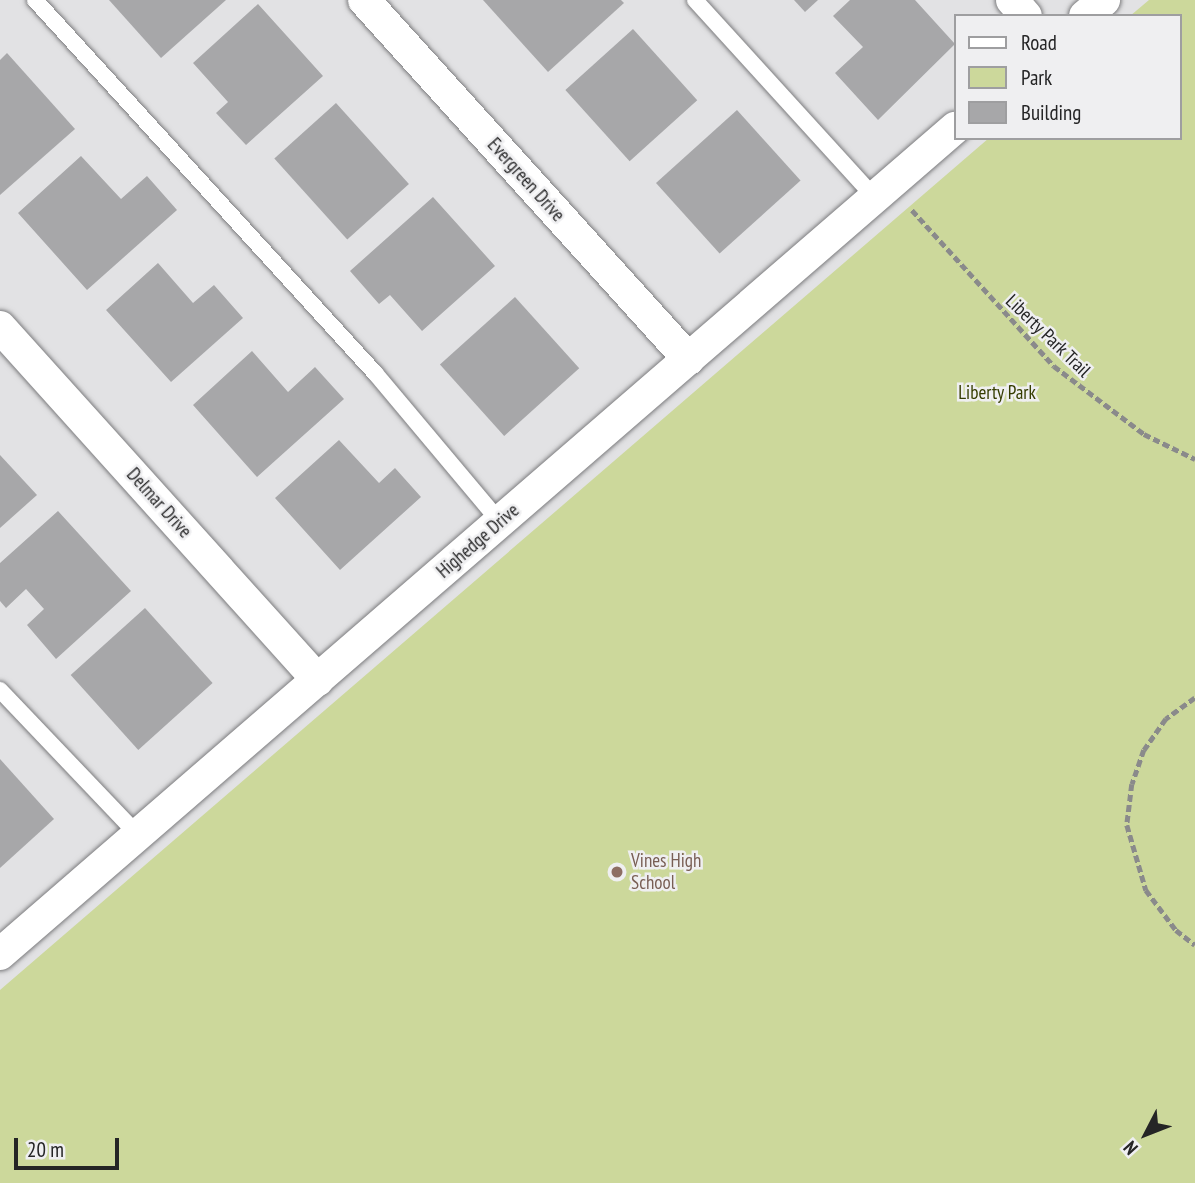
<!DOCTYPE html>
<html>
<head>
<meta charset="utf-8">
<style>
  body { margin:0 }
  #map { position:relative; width:1195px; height:1183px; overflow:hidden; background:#e2e2e4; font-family:"PT Sans Narrow",sans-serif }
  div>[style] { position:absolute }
  .green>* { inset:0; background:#ccd89b }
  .building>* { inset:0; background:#a7a7a9; transform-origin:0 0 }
  .path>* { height:4.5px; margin-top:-2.25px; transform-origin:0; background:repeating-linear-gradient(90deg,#8a8a8b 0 7px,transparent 0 10.5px) }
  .roads { filter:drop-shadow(0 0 2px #7c7c7e) drop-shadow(0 0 2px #7c7c7e) }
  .service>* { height:16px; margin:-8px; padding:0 8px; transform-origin:8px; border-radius:8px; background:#fff }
  .minor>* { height:32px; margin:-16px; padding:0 16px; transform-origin:16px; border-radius:16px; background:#fff }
  .dots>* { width:19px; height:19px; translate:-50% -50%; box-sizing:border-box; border:4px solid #efeff1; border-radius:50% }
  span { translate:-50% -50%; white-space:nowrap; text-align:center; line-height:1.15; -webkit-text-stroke:5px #efeff1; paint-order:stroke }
  .street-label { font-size:19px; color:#252526 }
  .park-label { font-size:19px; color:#353d01 }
  .education-label { font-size:19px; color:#785e54 }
  .left { translate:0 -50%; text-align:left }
  .legend { position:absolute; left:954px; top:14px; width:228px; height:126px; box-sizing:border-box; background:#efeff1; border:2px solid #9e9ea0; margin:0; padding:9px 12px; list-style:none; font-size:21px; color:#252526 }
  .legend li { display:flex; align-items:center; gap:14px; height:35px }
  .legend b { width:35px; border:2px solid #9e9ea0 }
  .north { position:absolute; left:1111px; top:1099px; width:70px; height:70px; -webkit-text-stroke:5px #efeff1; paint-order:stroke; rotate:228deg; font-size:19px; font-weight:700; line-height:28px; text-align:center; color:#252526 }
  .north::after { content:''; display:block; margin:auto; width:24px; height:32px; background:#252526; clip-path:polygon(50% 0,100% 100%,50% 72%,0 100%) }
  .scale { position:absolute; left:14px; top:1138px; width:105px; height:32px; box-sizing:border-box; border:4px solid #252526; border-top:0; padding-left:9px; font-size:21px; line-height:24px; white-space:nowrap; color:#252526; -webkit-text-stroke:5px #efeff1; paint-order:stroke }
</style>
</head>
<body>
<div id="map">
  <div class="green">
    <div style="clip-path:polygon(1149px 0,1195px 0,1195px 1183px,0 1183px,0 990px,989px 138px,1179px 138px,1179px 16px,1130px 16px)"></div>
  </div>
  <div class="building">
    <div style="clip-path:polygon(109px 0,226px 0,161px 58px)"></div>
    <div style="clip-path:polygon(483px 0,621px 0,624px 3px,548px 72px)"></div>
    <div style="clip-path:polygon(794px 0,818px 0,805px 12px)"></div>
    <div style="clip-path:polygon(850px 0,915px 0,955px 44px,878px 120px,835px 73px,863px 47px,833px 16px)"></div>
    <div style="clip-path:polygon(258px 4px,323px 76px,246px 145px,216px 113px,228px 102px,193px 63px)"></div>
    <div style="left:633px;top:29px;width:96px;height:91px;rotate:48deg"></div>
    <div style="clip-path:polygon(7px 53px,75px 129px,0 195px,0 60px)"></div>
    <div style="left:336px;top:103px;width:109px;height:83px;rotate:48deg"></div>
    <div style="left:737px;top:110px;width:95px;height:109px;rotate:48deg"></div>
    <div style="clip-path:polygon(81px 156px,121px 199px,147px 176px,177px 210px,87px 290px,18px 213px)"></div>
    <div style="clip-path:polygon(433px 197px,495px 266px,422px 331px,390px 295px,379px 304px,350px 271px)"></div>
    <div style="clip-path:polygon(158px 263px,193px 303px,214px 285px,243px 318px,171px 382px,106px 310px)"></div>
    <div style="left:515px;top:297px;width:96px;height:101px;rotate:48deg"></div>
    <div style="clip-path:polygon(252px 351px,288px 392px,315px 367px,344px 399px,257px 477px,193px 405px)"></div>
    <div style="clip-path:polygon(339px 440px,379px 483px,395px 468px,421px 497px,340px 570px,275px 498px)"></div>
    <div style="clip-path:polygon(0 455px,37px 495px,0 528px)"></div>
    <div style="clip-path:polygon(58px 511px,131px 591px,56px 659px,27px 625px,44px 609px,26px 589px,6px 608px,0 601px,0 563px)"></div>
    <div style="left:145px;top:608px;width:101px;height:100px;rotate:48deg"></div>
    <div style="clip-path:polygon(0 759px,54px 819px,0 868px)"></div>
  </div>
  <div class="path">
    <div style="left:912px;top:210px;width:211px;rotate:47.7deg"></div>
    <div style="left:1054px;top:366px;width:113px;rotate:37.1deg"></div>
    <div style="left:1144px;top:434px;width:57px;rotate:26.1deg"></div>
    <div style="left:1195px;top:698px;width:36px;rotate:144deg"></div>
    <div style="left:1166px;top:719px;width:38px;rotate:125deg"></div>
    <div style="left:1144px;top:750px;width:36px;rotate:109deg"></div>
    <div style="left:1132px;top:784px;width:41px;rotate:97deg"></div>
    <div style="left:1127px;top:825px;width:68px;rotate:73.7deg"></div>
    <div style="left:1146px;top:890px;width:50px;rotate:53.1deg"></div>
    <div style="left:1176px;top:930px;width:24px;rotate:38deg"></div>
  </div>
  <div class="roads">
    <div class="service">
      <div style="left:35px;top:0;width:505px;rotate:47.65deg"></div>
      <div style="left:375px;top:373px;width:194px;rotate:50deg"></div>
      <div style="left:695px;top:0;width:268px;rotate:47.7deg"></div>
      <div style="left:0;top:690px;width:200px;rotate:46.4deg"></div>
    </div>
    <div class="minor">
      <div style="left:364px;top:0;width:484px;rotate:47.9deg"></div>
      <div style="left:1012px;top:0;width:21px;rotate:49deg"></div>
      <div style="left:1085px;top:16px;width:25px;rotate:-40deg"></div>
      <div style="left:0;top:327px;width:475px;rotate:48deg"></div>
      <div style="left:0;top:954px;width:1263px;rotate:-40.86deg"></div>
    </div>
  </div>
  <div class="dots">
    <div style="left:617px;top:872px;background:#8d6e63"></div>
  </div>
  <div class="street-label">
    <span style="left:526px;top:180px;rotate:48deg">Evergreen Drive</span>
    <span style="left:1048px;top:336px;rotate:44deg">Liberty Park Trail</span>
    <span style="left:159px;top:503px;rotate:48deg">Delmar Drive</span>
    <span style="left:478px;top:541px;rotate:-41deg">Highedge Drive</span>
  </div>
  <div class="park-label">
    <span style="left:997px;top:393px">Liberty Park</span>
  </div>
  <div class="education-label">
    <span class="left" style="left:631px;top:872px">Vines High<br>School</span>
  </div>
  <ul class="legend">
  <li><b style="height:9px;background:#fff"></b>Road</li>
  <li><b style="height:19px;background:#ccd89b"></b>Park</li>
  <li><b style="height:19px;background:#a7a7a9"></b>Building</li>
  </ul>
  <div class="north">N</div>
  <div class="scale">20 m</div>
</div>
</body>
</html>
